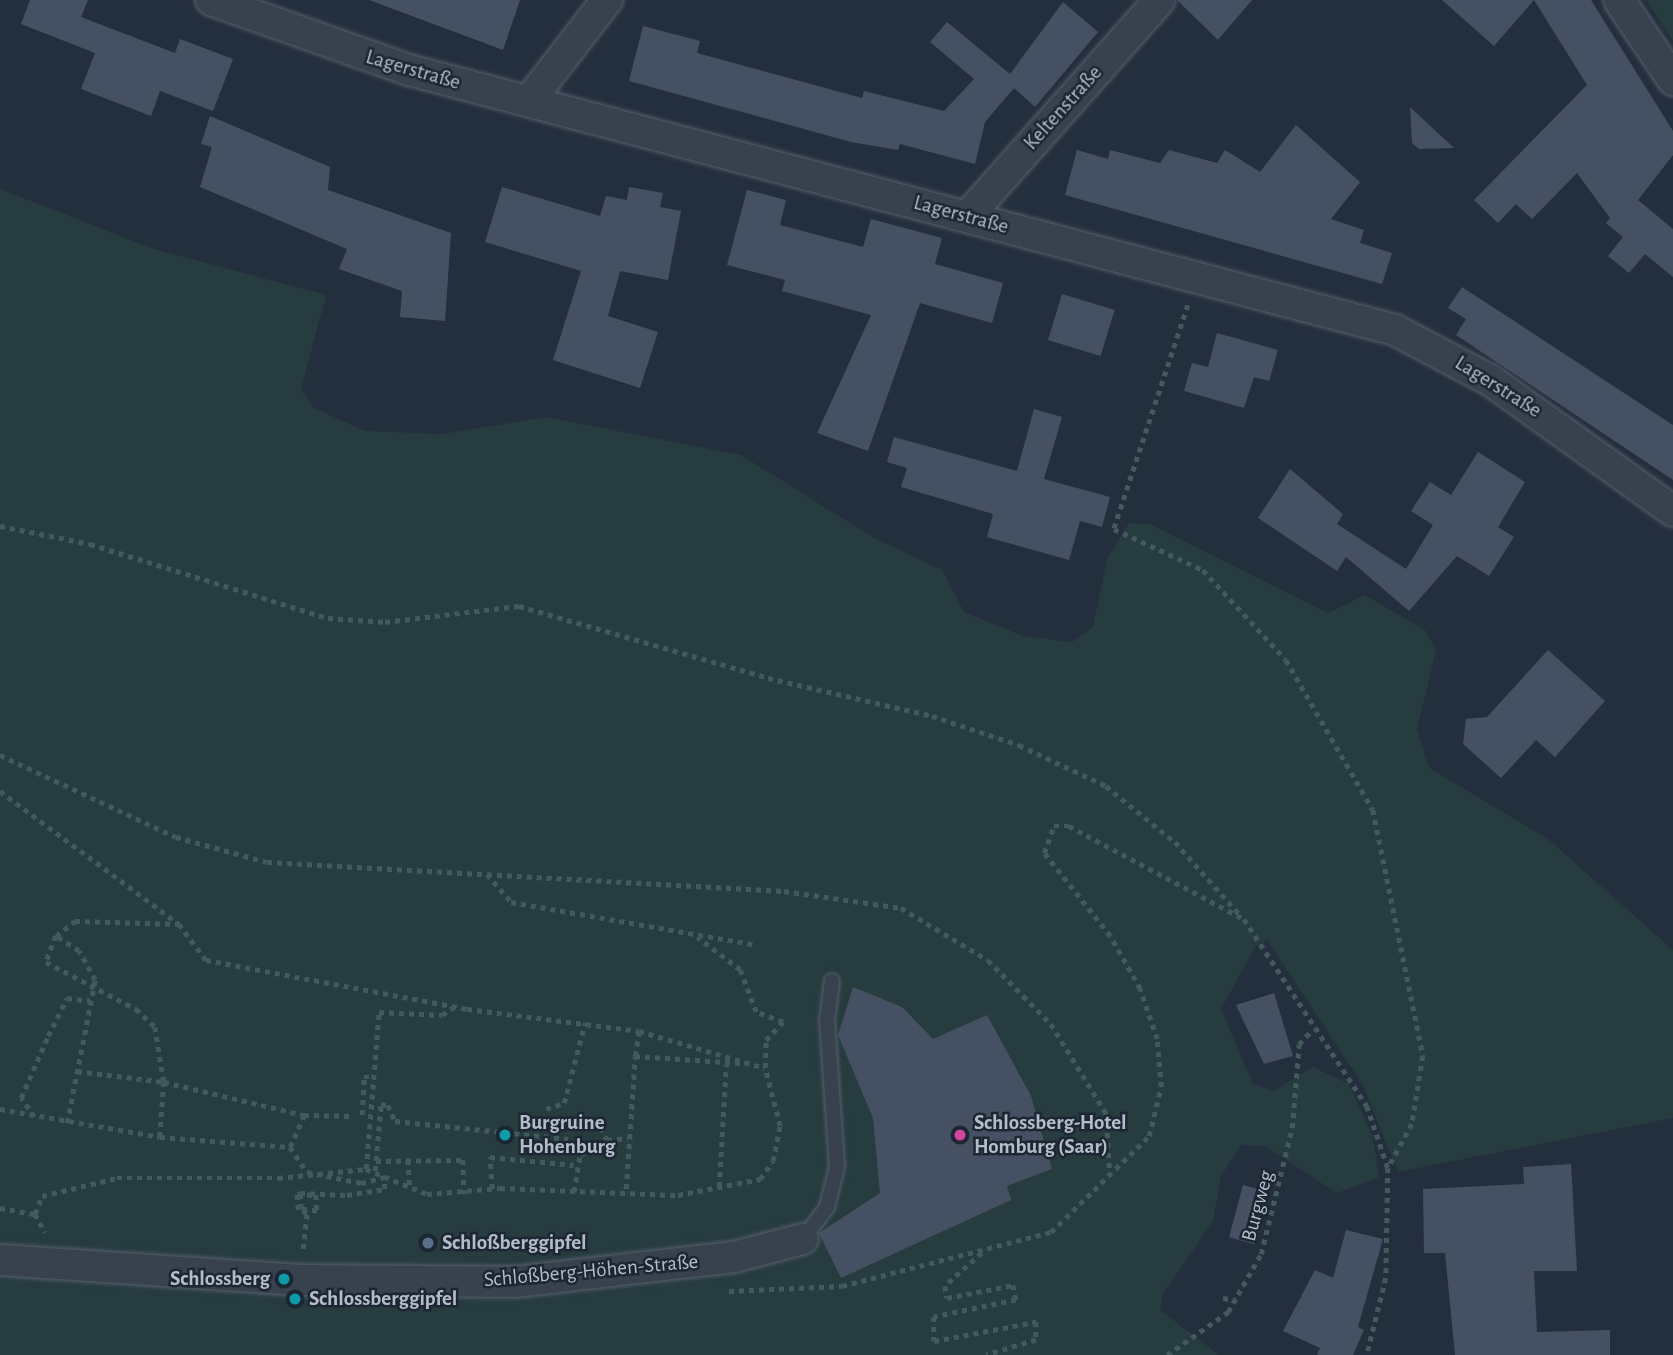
<!DOCTYPE html>
<html>
<head>
<meta charset="utf-8">
<style>
  body { margin:0 }
  #map { position:relative; width:1673px; height:1355px; overflow:hidden; background:#242f3e; font-family:"Alegreya Sans",sans-serif }
  div>[style] { position:absolute }
  .green>* { inset:0; background:#263c3f }
  .building>* { inset:0; background:#455162; transform-origin:0 0 }
  .path>* { height:4.5px; margin-top:-2.25px; transform-origin:0; background:repeating-linear-gradient(90deg,#44595c 0 5px,transparent 0 10px) }
  .roads { filter:drop-shadow(0 0 2px #565f6c) drop-shadow(0 0 2px #565f6c) }
  .service>* { height:14px; margin:-7px; padding:0 7px; transform-origin:7px; border-radius:7px; background:#38414e }
  .minor>* { height:30px; margin:-15px; padding:0 15px; transform-origin:15px; border-radius:15px; background:#38414e }
  .dots>* { width:19px; height:19px; translate:-50% -50%; box-sizing:border-box; border:4px solid #1d2633; border-radius:50% }
  span { translate:-50% -50%; white-space:nowrap; text-align:center; line-height:1.15; -webkit-text-stroke:5px #1d2633; paint-order:stroke }
  .street-label { font-size:21px; color:#b4bcc9 }
  .poi-label { font-size:21px; color:#b4bcc9; font-weight:700 }
  .left { translate:0 -50%; text-align:left }
  .right { translate:-100% -50%; text-align:right }
</style>
</head>
<body>
<div id="map">
  <div class="green">
    <div style="clip-path:polygon(1646px 0,1673px 0,1673px 41px)"></div>
    <div style="clip-path:polygon(0 189px,154px 249px,326px 295px,301px 389px,314px 408px,365px 431px,442px 434px,546px 417px,741px 455px,874px 538px,942px 570px,964px 612px,1023px 636px,1072px 642px,1093px 627px,1107px 559px,1129px 523px,1150px 524px,1328px 613px,1365px 595px,1425px 630px,1436px 650px,1417px 729px,1429px 768px,1548px 839px,1673px 950px,1673px 1118px,1398px 1172px,1363px 1085px,1267px 940px,1255px 947px,1221px 1009px,1253px 1084px,1274px 1091px,1313px 1067px,1349px 1084px,1373px 1138px,1379px 1177px,1337px 1193px,1265px 1146px,1241px 1145px,1221px 1176px,1213px 1221px,1163px 1294px,1160px 1310px,1219px 1355px,0 1355px)"></div>
  </div>
  <div class="building">
    <div style="clip-path:polygon(30px 0,88px 0,81px 17px,175px 53px,180px 39px,233px 59px,213px 111px,160px 91px,151px 116px,81px 89px,95px 53px,21px 24px)"></div>
    <div style="clip-path:polygon(369px 0,520px 0,503px 50px)"></div>
    <div style="clip-path:polygon(1177px 0,1252px 0,1218px 40px)"></div>
    <div style="clip-path:polygon(1442px 0,1591px 0,1673px 131px,1673px 155px,1638px 200px,1673px 229px,1673px 277px,1645px 254px,1629px 273px,1608px 256px,1623px 237px,1606px 223px,1610px 218px,1577px 173px,1532px 219px,1516px 204px,1498px 223px,1474px 200px,1587px 85px,1534px 0,1494px 46px)"></div>
    <div style="clip-path:polygon(1063px 2px,1098px 32px,1035px 107px,1014px 88px,985px 122px,975px 164px,900px 144px,898px 150px,851px 142px,629px 81px,643px 26px,700px 41px,697px 53px,862px 98px,864px 91px,944px 111px,974px 79px,930px 42px,947px 22px,1010px 74px)"></div>
    <div style="clip-path:polygon(1410px 107px,1454px 148px,1419px 149px,1412px 143px)"></div>
    <div style="clip-path:polygon(210px 116px,330px 167px,328px 190px,451px 233px,445px 321px,400px 317px,402px 291px,339px 269px,347px 249px,200px 187px,212px 147px,201px 144px)"></div>
    <div style="clip-path:polygon(1296px 125px,1360px 182px,1331px 219px,1364px 230px,1360px 243px,1392px 253px,1382px 284px,1065px 195px,1077px 150px,1108px 159px,1110px 150px,1160px 163px,1169px 150px,1217px 163px,1225px 150px,1260px 172px)"></div>
    <div style="clip-path:polygon(502px 187px,600px 216px,606px 196px,627px 200px,629px 187px,663px 193px,660px 207px,681px 211px,668px 280px,620px 271px,608px 316px,658px 332px,640px 388px,553px 360px,581px 271px,485px 242px)"></div>
    <div style="clip-path:polygon(747px 190px,786px 200px,780px 225px,863px 247px,871px 219px,942px 238px,935px 264px,1003px 283px,992px 323px,920px 303px,868px 451px,817px 433px,871px 315px,782px 291px,785px 280px,727px 265px)"></div>
    <div style="clip-path:polygon(1462px 287px,1673px 425px,1673px 480px,1456px 335px,1466px 319px,1448px 308px)"></div>
    <div style="left:1062px;top:294px;width:55px;height:48px;rotate:17deg"></div>
    <div style="clip-path:polygon(1217px 333px,1278px 350px,1269px 381px,1254px 377px,1244px 408px,1184px 391px,1192px 363px,1208px 367px)"></div>
    <div style="clip-path:polygon(1034px 409px,1062px 417px,1044px 479px,1110px 497px,1102px 527px,1080px 521px,1069px 560px,987px 537px,993px 514px,901px 487px,907px 468px,887px 462px,894px 437px,1017px 471px)"></div>
    <div style="clip-path:polygon(1478px 452px,1525px 482px,1498px 527px,1514px 537px,1489px 576px,1457px 556px,1409px 611px,1346px 557px,1337px 571px,1258px 518px,1290px 469px,1343px 514px,1337px 524px,1406px 569px,1433px 525px,1411px 511px,1430px 482px,1451px 495px)"></div>
    <div style="clip-path:polygon(1548px 650px,1605px 701px,1555px 757px,1536px 740px,1501px 778px,1463px 744px,1466px 719px,1487px 717px)"></div>
    <div style="clip-path:polygon(853px 987px,902px 1007px,933px 1039px,987px 1015px,1031px 1096px,1052px 1169px,1007px 1186px,1011px 1200px,841px 1278px,819px 1233px,880px 1193px,873px 1118px,838px 1035px)"></div>
    <div style="clip-path:polygon(1274px 993px,1293px 1056px,1264px 1064px,1236px 1005px)"></div>
    <div style="clip-path:polygon(1571px 1164px,1577px 1271px,1534px 1271px,1537px 1332px,1610px 1330px,1610px 1355px,1455px 1355px,1445px 1253px,1424px 1253px,1423px 1189px,1524px 1184px,1523px 1167px)"></div>
    <div style="left:1243px;top:1185px;width:27px;height:54px;rotate:15deg"></div>
    <div style="clip-path:polygon(1346px 1230px,1383px 1239px,1358px 1327px,1364px 1330px,1353px 1355px,1317px 1355px,1320px 1348px,1283px 1331px,1315px 1270px,1333px 1278px)"></div>
  </div>
  <div class="path">
    <div style="left:1188px;top:305px;width:236px;rotate:108.3deg"></div>
    <div style="left:1114px;top:529px;width:98px;rotate:24.7deg"></div>
    <div style="left:1203px;top:570px;width:122px;rotate:47.3deg"></div>
    <div style="left:1286px;top:660px;width:173px;rotate:59.9deg"></div>
    <div style="left:1373px;top:810px;width:251px;rotate:78.5deg"></div>
    <div style="left:1423px;top:1056px;width:69px;rotate:99.2deg"></div>
    <div style="left:1412px;top:1124px;width:50px;rotate:118.6deg"></div>
    <div style="left:0;top:526px;width:92px;rotate:11.3deg"></div>
    <div style="left:90px;top:544px;width:249px;rotate:17.3deg"></div>
    <div style="left:328px;top:618px;width:57px;rotate:4deg"></div>
    <div style="left:385px;top:622px;width:135px;rotate:-6.8deg"></div>
    <div style="left:519px;top:606px;width:259px;rotate:16.1deg"></div>
    <div style="left:768px;top:678px;width:168px;rotate:13deg"></div>
    <div style="left:932px;top:716px;width:92px;rotate:18.4deg"></div>
    <div style="left:1019px;top:745px;width:96px;rotate:25.2deg"></div>
    <div style="left:1106px;top:786px;width:89px;rotate:39.1deg"></div>
    <div style="left:1175px;top:842px;width:99px;rotate:48.3deg"></div>
    <div style="left:0;top:755px;width:194px;rotate:25deg"></div>
    <div style="left:176px;top:837px;width:94px;rotate:15.4deg"></div>
    <div style="left:267px;top:862px;width:518px;rotate:3.21deg"></div>
    <div style="left:784px;top:891px;width:118px;rotate:8.3deg"></div>
    <div style="left:901px;top:908px;width:101px;rotate:30.9deg"></div>
    <div style="left:988px;top:960px;width:90px;rotate:45.5deg"></div>
    <div style="left:1051px;top:1024px;width:105px;rotate:58.3deg"></div>
    <div style="left:1106px;top:1113px;width:61px;rotate:86.2deg"></div>
    <div style="left:0;top:791px;width:223px;rotate:36.6deg"></div>
    <div style="left:179px;top:924px;width:45px;rotate:53.1deg"></div>
    <div style="left:206px;top:960px;width:266px;rotate:10.6deg"></div>
    <div style="left:467px;top:1009px;width:173px;rotate:7.3deg"></div>
    <div style="left:639px;top:1031px;width:131px;rotate:16.4deg"></div>
    <div style="left:487px;top:874px;width:37px;rotate:49deg"></div>
    <div style="left:511px;top:902px;width:245px;rotate:9.9deg"></div>
    <div style="left:56px;top:936px;width:28px;rotate:111deg"></div>
    <div style="left:46px;top:962px;width:102px;rotate:27.6deg"></div>
    <div style="left:136px;top:1009px;width:26px;rotate:43deg"></div>
    <div style="left:155px;top:1027px;width:56px;rotate:80.7deg"></div>
    <div style="left:164px;top:1082px;width:144px;rotate:13.3deg"></div>
    <div style="left:635px;top:1056px;width:25px;rotate:-81deg"></div>
    <div style="left:77px;top:1071px;width:88px;rotate:7.2deg"></div>
    <div style="left:164px;top:1082px;width:55px;rotate:94.2deg"></div>
    <div style="left:0;top:1109px;width:162px;rotate:9.9deg"></div>
    <div style="left:160px;top:1137px;width:130px;rotate:4.4deg"></div>
    <div style="left:290px;top:1147px;width:30px;rotate:56deg"></div>
    <div style="left:307px;top:1172px;width:55px;rotate:11.5deg"></div>
    <div style="left:361px;top:1183px;width:25px;rotate:-14deg"></div>
    <div style="left:546px;top:1109px;width:19px;rotate:-18deg"></div>
    <div style="left:564px;top:1103px;width:83px;rotate:-75.3deg"></div>
    <div style="left:362px;top:1115px;width:38px;rotate:-87deg"></div>
    <div style="left:364px;top:1077px;width:9px"></div>
    <div style="left:34px;top:1117px;width:23px;rotate:-124deg"></div>
    <div style="left:21px;top:1098px;width:68px;rotate:-66.5deg"></div>
    <div style="left:48px;top:1036px;width:42px;rotate:-63.4deg"></div>
    <div style="left:67px;top:998px;width:23px;rotate:7deg"></div>
    <div style="left:67px;top:1123px;width:146px;rotate:-78.9deg"></div>
    <div style="left:95px;top:980px;width:33px;rotate:-119deg"></div>
    <div style="left:79px;top:951px;width:27px;rotate:-147deg"></div>
    <div style="left:56px;top:936px;width:24px;rotate:-38deg"></div>
    <div style="left:75px;top:921px;width:103px;rotate:1.7deg"></div>
    <div style="left:589px;top:1125px;width:12px;rotate:9deg"></div>
    <div style="left:601px;top:1127px;width:14px;rotate:65deg"></div>
    <div style="left:290px;top:1147px;width:35px;rotate:-66deg"></div>
    <div style="left:304px;top:1115px;width:48px;rotate:1.2deg"></div>
    <div style="left:408px;top:1160px;width:27px;rotate:86deg"></div>
    <div style="left:376px;top:1161px;width:87px;rotate:-0.7deg"></div>
    <div style="left:463px;top:1160px;width:34px;rotate:88deg"></div>
    <div style="left:366px;top:1169px;width:158px;rotate:-85.3deg"></div>
    <div style="left:379px;top:1012px;width:63px;rotate:2.7deg"></div>
    <div style="left:442px;top:1015px;width:14px;rotate:-34deg"></div>
    <div style="left:375px;top:1171px;width:67px;rotate:-84.9deg"></div>
    <div style="left:381px;top:1104px;width:7px;rotate:8deg"></div>
    <div style="left:388px;top:1105px;width:17px;rotate:66deg"></div>
    <div style="left:395px;top:1121px;width:174px;rotate:5.9deg"></div>
    <div style="left:719px;top:1187px;width:122px;rotate:-86.7deg"></div>
    <div style="left:492px;top:1189px;width:32px;rotate:-94deg"></div>
    <div style="left:490px;top:1157px;width:84px;rotate:5.4deg"></div>
    <div style="left:626px;top:1189px;width:133px;rotate:-86.1deg"></div>
    <div style="left:635px;top:1056px;width:106px;rotate:3.8deg"></div>
    <div style="left:574px;top:1192px;width:37px;rotate:-81deg"></div>
    <div style="left:580px;top:1155px;width:31px;rotate:-29deg"></div>
    <div style="left:607px;top:1140px;width:21px;rotate:-5deg"></div>
    <div style="left:0;top:1208px;width:36px;rotate:10deg"></div>
    <div style="left:35px;top:1214px;width:19px;rotate:-69deg"></div>
    <div style="left:42px;top:1196px;width:77px;rotate:-13.5deg"></div>
    <div style="left:117px;top:1178px;width:161px"></div>
    <div style="left:278px;top:1178px;width:88px;rotate:-5.8deg"></div>
    <div style="left:366px;top:1169px;width:66px;rotate:22.3deg"></div>
    <div style="left:427px;top:1194px;width:73px;rotate:-4.7deg"></div>
    <div style="left:500px;top:1188px;width:178px;rotate:2.3deg"></div>
    <div style="left:678px;top:1195px;width:84px;rotate:-11deg"></div>
    <div style="left:760px;top:1179px;width:22px;rotate:-54deg"></div>
    <div style="left:773px;top:1161px;width:36px;rotate:-79deg"></div>
    <div style="left:780px;top:1126px;width:60px;rotate:-104.5deg"></div>
    <div style="left:765px;top:1068px;width:28px;rotate:-88deg"></div>
    <div style="left:766px;top:1040px;width:25px;rotate:-47deg"></div>
    <div style="left:783px;top:1022px;width:29px;rotate:-160deg"></div>
    <div style="left:756px;top:1012px;width:45px;rotate:-110.9deg"></div>
    <div style="left:740px;top:970px;width:54px;rotate:-142.5deg"></div>
    <div style="left:35px;top:1214px;width:21px;rotate:61deg"></div>
    <div style="left:303px;top:1249px;width:36px;rotate:-84deg"></div>
    <div style="left:307px;top:1213px;width:9px;rotate:-162deg"></div>
    <div style="left:298px;top:1210px;width:16px;rotate:-94deg"></div>
    <div style="left:297px;top:1194px;width:19px;rotate:3deg"></div>
    <div style="left:316px;top:1195px;width:16px;rotate:86deg"></div>
    <div style="left:317px;top:1211px;width:16px;rotate:-173deg"></div>
    <div style="left:301px;top:1209px;width:16px;rotate:-94deg"></div>
    <div style="left:300px;top:1193px;width:47px;rotate:2.4deg"></div>
    <div style="left:347px;top:1195px;width:37px;rotate:-9deg"></div>
    <div style="left:384px;top:1189px;width:11px;rotate:-85deg"></div>
    <div style="left:982px;top:1253px;width:50px;rotate:138.3deg"></div>
    <div style="left:945px;top:1286px;width:12px;rotate:81deg"></div>
    <div style="left:947px;top:1298px;width:67px;rotate:-11.1deg"></div>
    <div style="left:1013px;top:1285px;width:15px;rotate:79deg"></div>
    <div style="left:1016px;top:1300px;width:84px;rotate:168.3deg"></div>
    <div style="left:934px;top:1317px;width:24px;rotate:90deg"></div>
    <div style="left:934px;top:1341px;width:104px;rotate:-10.6deg"></div>
    <div style="left:1036px;top:1322px;width:18px;rotate:90deg"></div>
    <div style="left:1036px;top:1340px;width:52px;rotate:163.3deg"></div>
    <div style="left:729px;top:1291px;width:113px;rotate:-2.5deg"></div>
    <div style="left:842px;top:1286px;width:216px;rotate:-14.5deg"></div>
    <div style="left:1051px;top:1232px;width:137px;rotate:-44.4deg"></div>
    <div style="left:1149px;top:1136px;width:50px;rotate:-76.2deg"></div>
    <div style="left:1161px;top:1087px;width:48px;rotate:-94.8deg"></div>
    <div style="left:1157px;top:1039px;width:53px;rotate:-108.8deg"></div>
    <div style="left:1140px;top:989px;width:61px;rotate:-119.5deg"></div>
    <div style="left:1110px;top:936px;width:106px;rotate:-128.5deg"></div>
    <div style="left:1044px;top:853px;width:29px;rotate:-70deg"></div>
    <div style="left:1054px;top:826px;width:15px"></div>
    <div style="left:1069px;top:826px;width:198px;rotate:28deg"></div>
    <div style="left:1244px;top:919px;width:224px;rotate:56.7deg"></div>
    <div style="left:1367px;top:1106px;width:65px;rotate:71.3deg"></div>
    <div style="left:1388px;top:1168px;width:110px;rotate:91deg"></div>
    <div style="left:1386px;top:1278px;width:79px;rotate:103.9deg"></div>
    <div style="left:1223px;top:1298px;width:13px;rotate:9deg"></div>
    <div style="left:1167px;top:1355px;width:75px;rotate:-35.2deg"></div>
    <div style="left:1228px;top:1312px;width:67px;rotate:-60.4deg"></div>
    <div style="left:1261px;top:1254px;width:130px;rotate:-76.2deg"></div>
    <div style="left:1292px;top:1128px;width:84px;rotate:-85.2deg"></div>
    <div style="left:1299px;top:1044px;width:19px;rotate:-47deg"></div>
  </div>
  <div class="roads">
    <div class="service">
      <div style="left:803px;top:1239px;width:40px;rotate:-53deg"></div>
      <div style="left:827px;top:1207px;width:41px;rotate:-76deg"></div>
      <div style="left:837px;top:1167px;width:146px;rotate:-93.9deg"></div>
      <div style="left:827px;top:1021px;width:40px;rotate:-82.9deg"></div>
    </div>
    <div class="minor">
      <div style="left:211px;top:0;width:210px;rotate:19.5deg"></div>
      <div style="left:409px;top:70px;width:1020px;rotate:14.77deg"></div>
      <div style="left:1395px;top:330px;width:107px;rotate:27.8deg"></div>
      <div style="left:1490px;top:380px;width:225px;rotate:35.6deg"></div>
      <div style="left:1619px;top:0;width:97px;rotate:56deg"></div>
      <div style="left:529px;top:101px;width:128px;rotate:-52.3deg"></div>
      <div style="left:967px;top:217px;width:290px;rotate:-48.4deg"></div>
      <div style="left:0;top:1260px;width:301px;rotate:3.8deg"></div>
      <div style="left:300px;top:1280px;width:214px;rotate:0.5deg"></div>
      <div style="left:514px;top:1282px;width:221px;rotate:-6.5deg"></div>
      <div style="left:734px;top:1257px;width:71px;rotate:-14.6deg"></div>
    </div>
  </div>
  <div class="dots">
    <div style="left:505px;top:1135px;background:#0f9aa8"></div>
    <div style="left:960px;top:1135px;background:#d1479c"></div>
    <div style="left:428px;top:1243px;background:#5c6f8a"></div>
    <div style="left:284px;top:1279px;background:#0f9aa8"></div>
    <div style="left:295px;top:1299px;background:#0f9aa8"></div>
  </div>
  <div class="street-label">
    <span style="left:413px;top:70px;rotate:16deg">Lagerstraße</span>
    <span style="left:1063px;top:108px;rotate:-48deg">Keltenstraße</span>
    <span style="left:961px;top:215px;rotate:15deg">Lagerstraße</span>
    <span style="left:1498px;top:387px;rotate:32deg">Lagerstraße</span>
    <span style="left:1258px;top:1206px;rotate:-75deg">Burgweg</span>
    <span style="left:591px;top:1271px;rotate:-5deg">Schloßberg-Höhen-Straße</span>
  </div>
  <div class="poi-label">
    <span class="left" style="left:519px;top:1135px">Burgruine<br>Hohenburg</span>
    <span class="left" style="left:974px;top:1135px">Schlossberg-Hotel<br>Homburg (Saar)</span>
    <span class="left" style="left:442px;top:1243px">Schloßberggipfel</span>
    <span class="right" style="left:270px;top:1279px">Schlossberg</span>
    <span class="left" style="left:309px;top:1299px">Schlossberggipfel</span>
  </div>
</div>
</body>
</html>
